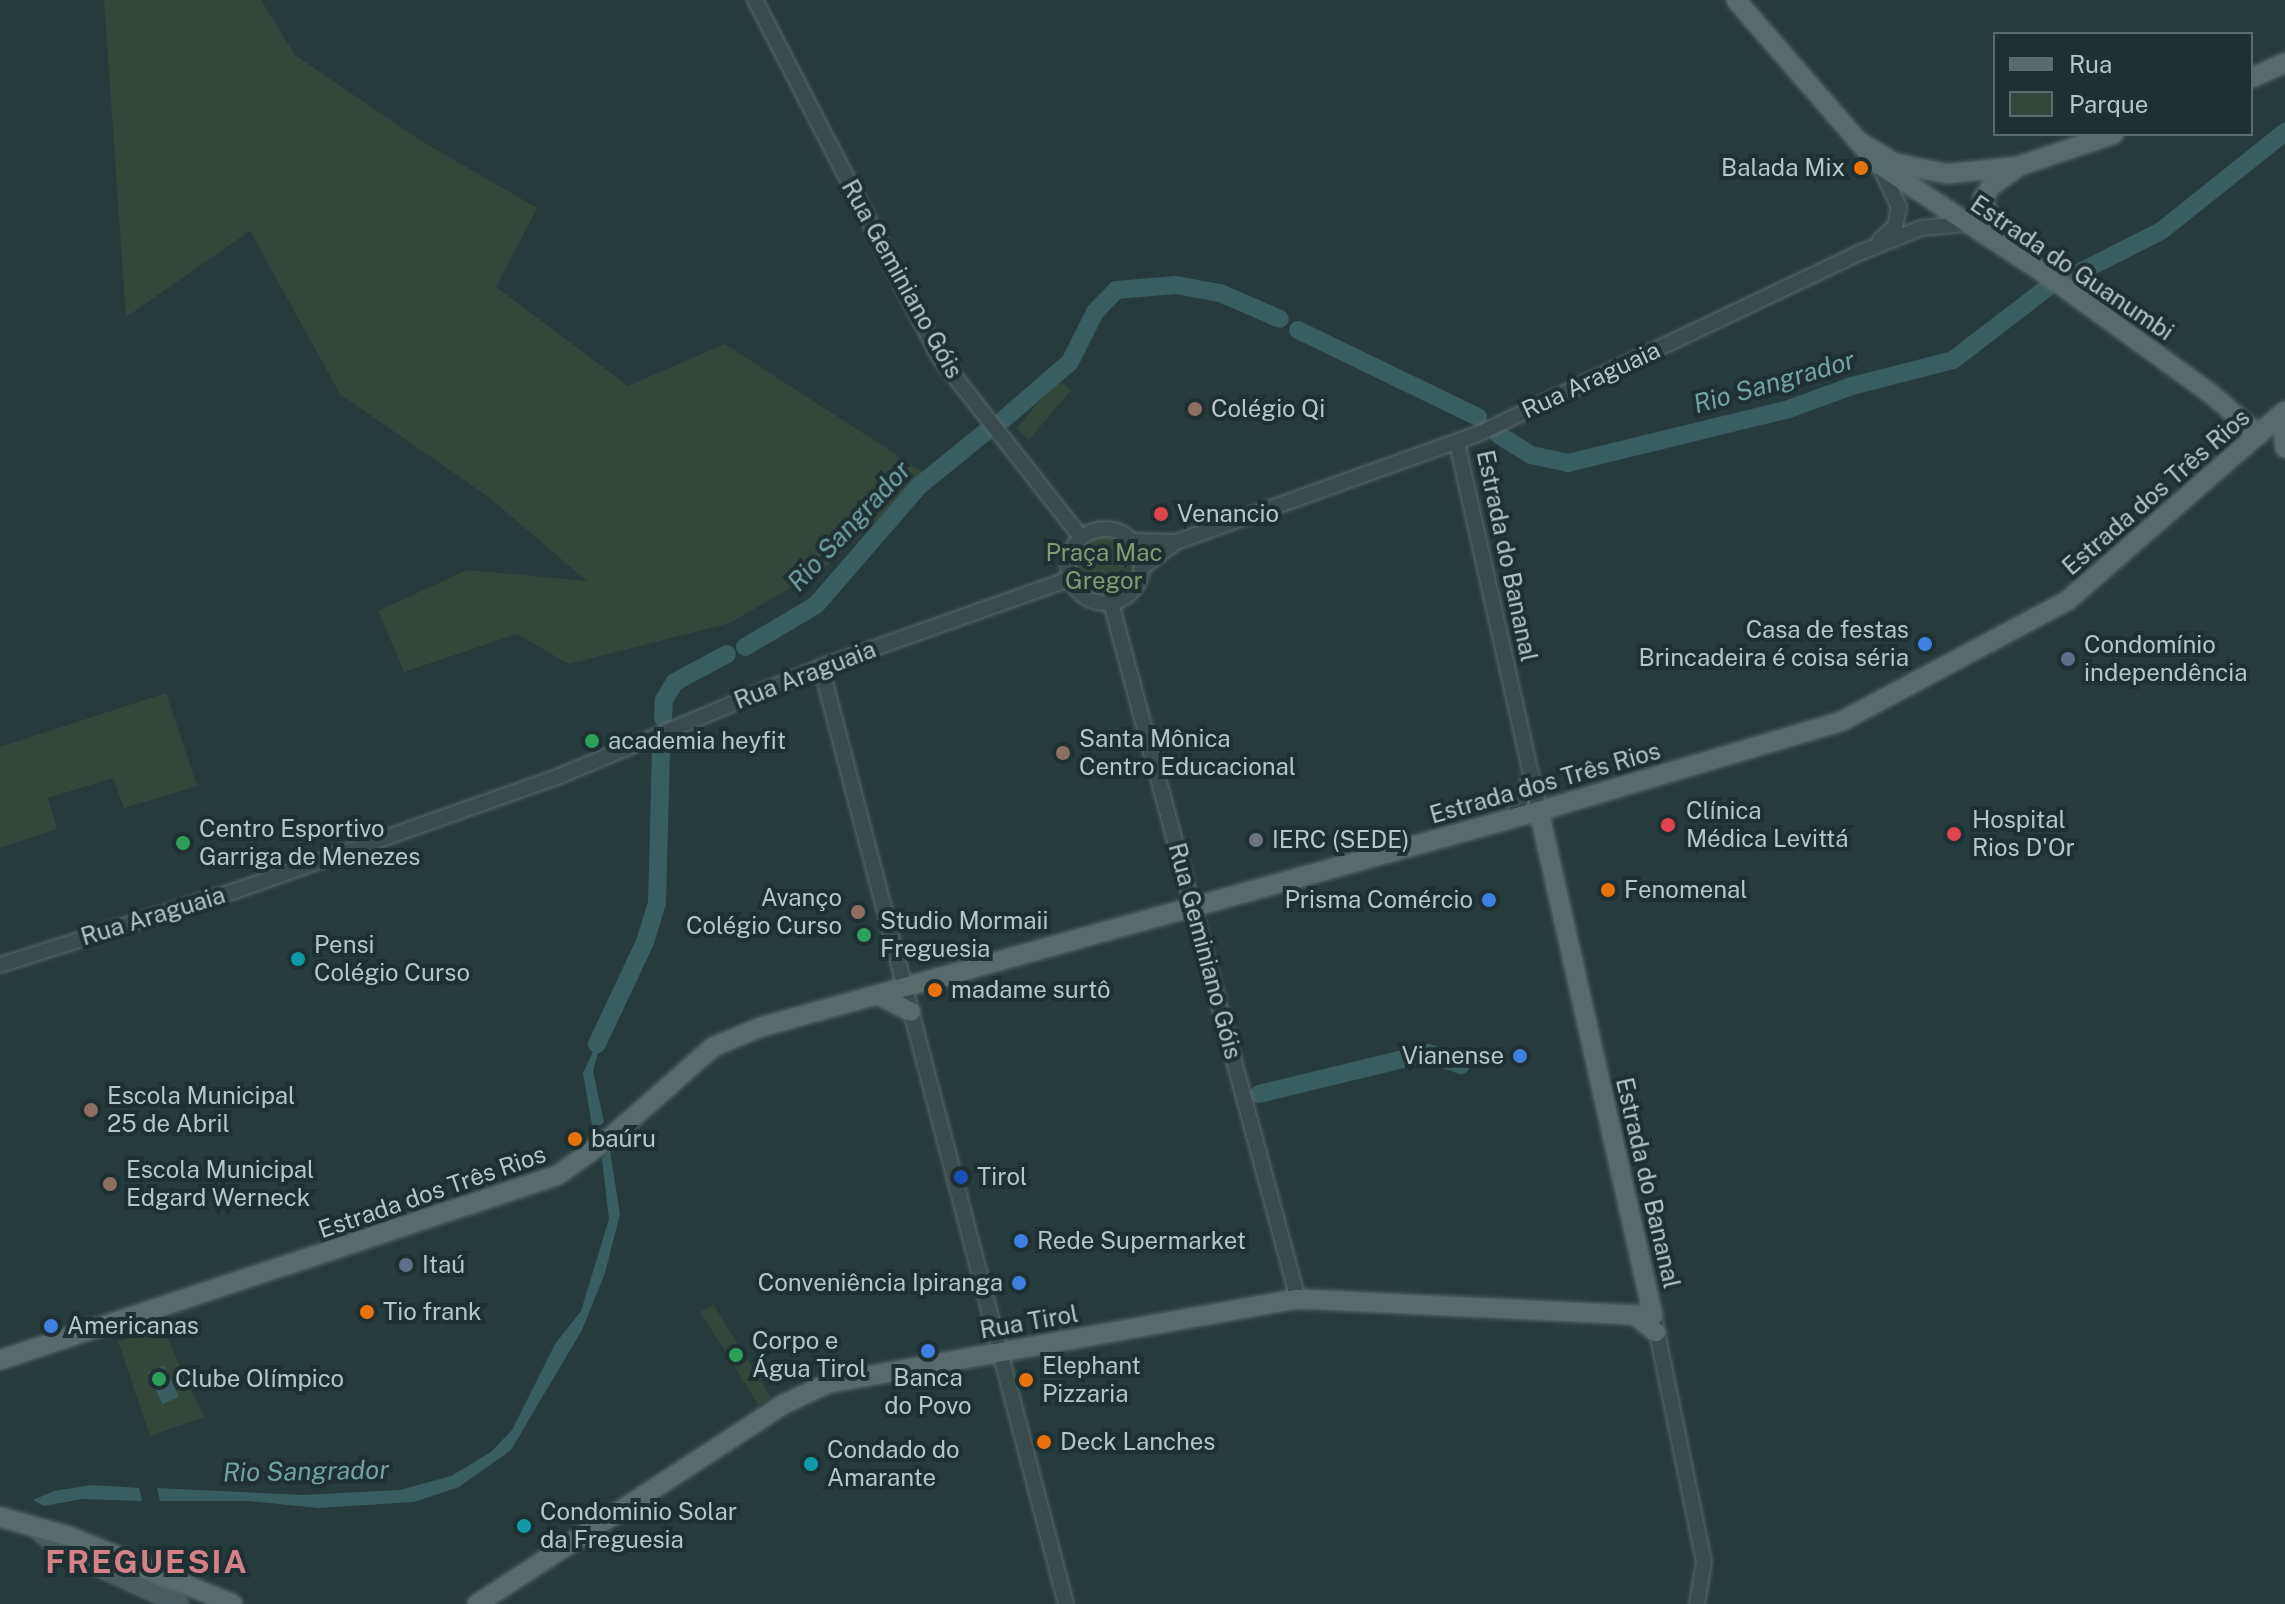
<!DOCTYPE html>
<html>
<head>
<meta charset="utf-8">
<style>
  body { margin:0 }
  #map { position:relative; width:2285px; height:1604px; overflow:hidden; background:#263b3c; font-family:"Public Sans",sans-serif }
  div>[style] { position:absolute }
  .green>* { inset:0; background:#32483b; transform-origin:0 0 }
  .round { border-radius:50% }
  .water>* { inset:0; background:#395e60; transform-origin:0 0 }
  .river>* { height:18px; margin:-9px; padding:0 9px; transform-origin:9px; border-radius:9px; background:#395e60 }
  .roads { filter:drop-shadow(0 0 2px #57696a) drop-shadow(0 0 2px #57696a) }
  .tertiary>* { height:14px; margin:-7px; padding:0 7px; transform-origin:7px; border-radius:7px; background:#394b4c }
  .tertiary>.ring { margin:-7px; padding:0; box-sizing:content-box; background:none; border:14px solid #394b4c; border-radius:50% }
  .secondary>* { height:16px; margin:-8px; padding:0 8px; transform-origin:8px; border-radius:8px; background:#485d5f }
  .primary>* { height:18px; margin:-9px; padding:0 9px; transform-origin:9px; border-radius:9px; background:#586b6c }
  .dots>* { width:22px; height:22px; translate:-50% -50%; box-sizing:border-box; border:4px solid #1e3031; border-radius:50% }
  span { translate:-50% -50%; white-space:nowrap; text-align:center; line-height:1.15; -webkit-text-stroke:8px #1e3031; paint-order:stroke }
  .poi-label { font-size:24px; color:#b5c6c7 }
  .right { translate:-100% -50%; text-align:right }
  .left { translate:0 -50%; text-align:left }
  .street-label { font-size:24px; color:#b5c6c7 }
  .park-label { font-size:24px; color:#819c75 }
  .water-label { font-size:26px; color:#71a2a4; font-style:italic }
  .district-label { font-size:32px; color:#d48189; font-weight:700; letter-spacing:2px }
  .legend { position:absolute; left:1993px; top:32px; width:260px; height:104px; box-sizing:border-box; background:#1e3031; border:2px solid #5a6c6d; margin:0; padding:10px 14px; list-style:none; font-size:24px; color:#b5c6c7 }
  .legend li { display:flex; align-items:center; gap:16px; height:40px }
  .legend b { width:40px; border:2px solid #5a6c6d }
</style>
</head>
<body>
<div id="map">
  <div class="green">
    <div style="clip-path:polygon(104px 0,261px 0,295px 55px,418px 139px,537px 208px,496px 287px,628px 386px,725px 344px,928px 475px,823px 569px,730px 623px,569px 664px,517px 634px,404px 672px,378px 611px,467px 570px,587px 581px,490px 498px,340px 394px,250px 231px,126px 317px)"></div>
    <div style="left:1058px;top:379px;width:17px;height:65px;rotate:40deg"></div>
    <div class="round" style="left:1070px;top:532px;width:68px;height:68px"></div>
    <div style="clip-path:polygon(166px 693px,197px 786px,124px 808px,113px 778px,48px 798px,57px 829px,0 848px,0 747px)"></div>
    <div style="left:713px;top:1304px;width:110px;height:15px;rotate:58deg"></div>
    <div style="clip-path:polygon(162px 1327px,204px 1417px,150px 1436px,118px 1341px)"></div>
  </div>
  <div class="water">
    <div style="clip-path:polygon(606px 1023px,593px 1071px,604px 1122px,593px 1131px,583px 1073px)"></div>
    <div style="clip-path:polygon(610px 1151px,620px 1214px,605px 1273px,582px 1330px,511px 1450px,459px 1487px,414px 1502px,318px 1508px,248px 1501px,160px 1501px,157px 1488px,303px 1495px,400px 1490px,451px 1476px,491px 1452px,512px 1430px,555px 1344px,581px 1311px,609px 1219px,602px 1159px)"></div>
    <div style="left:164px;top:1365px;width:35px;height:18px;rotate:65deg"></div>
    <div style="clip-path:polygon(92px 1485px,139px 1488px,142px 1501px,82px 1499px,44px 1506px,33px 1500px,54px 1491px)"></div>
  </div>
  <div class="river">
    <div style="left:2070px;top:277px;width:102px;rotate:-26.8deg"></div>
    <div style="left:2161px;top:231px;width:159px;rotate:-38.6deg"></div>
    <div style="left:1298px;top:330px;width:200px;rotate:25.8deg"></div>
    <div style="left:1004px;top:419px;width:87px;rotate:-40.8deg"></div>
    <div style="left:1070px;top:362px;width:56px;rotate:-63.4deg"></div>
    <div style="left:1095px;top:312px;width:30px;rotate:-46deg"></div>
    <div style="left:1116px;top:290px;width:60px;rotate:-4.8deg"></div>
    <div style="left:1176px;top:285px;width:45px;rotate:10.3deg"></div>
    <div style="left:1220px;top:293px;width:65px;rotate:23.4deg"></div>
    <div style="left:1499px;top:435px;width:38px;rotate:32deg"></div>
    <div style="left:1531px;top:455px;width:38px;rotate:12deg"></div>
    <div style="left:1568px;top:463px;width:224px;rotate:-13.7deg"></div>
    <div style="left:1786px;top:410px;width:70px;rotate:-20deg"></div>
    <div style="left:1852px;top:386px;width:104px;rotate:-14.4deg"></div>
    <div style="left:1953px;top:360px;width:118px;rotate:-37.5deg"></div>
    <div style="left:745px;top:647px;width:82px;rotate:-30.6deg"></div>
    <div style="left:816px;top:605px;width:157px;rotate:-49.1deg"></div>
    <div style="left:919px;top:486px;width:84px;rotate:-39.2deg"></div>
    <div style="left:663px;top:718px;width:18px;rotate:-87deg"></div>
    <div style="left:664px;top:700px;width:21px;rotate:-59deg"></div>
    <div style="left:675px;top:682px;width:59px;rotate:-28.3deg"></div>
    <div style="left:597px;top:1044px;width:113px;rotate:-64.8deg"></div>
    <div style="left:645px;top:942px;width:41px;rotate:-72.9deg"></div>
    <div style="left:657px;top:903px;width:152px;rotate:-88.5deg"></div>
    <div style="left:1259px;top:1094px;width:174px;rotate:-13.6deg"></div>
    <div style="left:1428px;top:1053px;width:35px;rotate:20deg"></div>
  </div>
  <div class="roads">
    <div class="tertiary">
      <div style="left:755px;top:0;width:403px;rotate:62.7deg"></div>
      <div style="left:940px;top:358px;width:228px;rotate:51.8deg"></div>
      <div style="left:1879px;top:165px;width:47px;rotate:64.5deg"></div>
      <div style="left:1899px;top:207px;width:19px;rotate:102deg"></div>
      <div style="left:1895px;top:226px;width:21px;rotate:137deg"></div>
      <div style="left:1457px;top:443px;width:377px;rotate:77.4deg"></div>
      <div class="ring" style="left:1068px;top:529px;width:60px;height:60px"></div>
      <div style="left:1132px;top:541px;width:44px;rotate:1.3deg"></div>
      <div style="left:1142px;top:568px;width:43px;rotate:-37.4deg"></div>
      <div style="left:1176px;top:542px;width:321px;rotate:-19.7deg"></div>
      <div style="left:1478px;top:434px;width:427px;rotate:-25.4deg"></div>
      <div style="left:1864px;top:251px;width:61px;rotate:-22deg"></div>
      <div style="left:1921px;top:228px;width:43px;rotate:-5.3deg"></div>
      <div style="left:1111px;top:603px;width:721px;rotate:74.96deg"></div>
      <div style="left:821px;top:667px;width:969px;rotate:75.35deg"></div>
      <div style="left:1513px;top:818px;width:43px;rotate:-67deg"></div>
      <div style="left:0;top:965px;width:246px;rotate:-17.5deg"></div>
      <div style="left:235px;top:891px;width:342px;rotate:-19.5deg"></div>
      <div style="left:557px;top:777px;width:286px;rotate:-22.6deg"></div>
      <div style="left:821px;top:667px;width:263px;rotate:-19.5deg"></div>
      <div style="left:1655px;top:1323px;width:243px;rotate:78.4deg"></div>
      <div style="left:1704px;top:1561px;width:44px;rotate:99.2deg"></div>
    </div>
    <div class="secondary">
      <div style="left:39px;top:1531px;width:31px;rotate:40deg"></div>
      <div style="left:63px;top:1551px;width:128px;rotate:24.6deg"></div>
    </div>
    <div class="primary">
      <div style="left:1736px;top:0;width:186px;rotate:49.1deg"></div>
      <div style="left:1858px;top:141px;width:43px;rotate:30.7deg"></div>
      <div style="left:1895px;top:163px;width:53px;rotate:11.9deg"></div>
      <div style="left:1947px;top:174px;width:72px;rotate:-6.3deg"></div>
      <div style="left:2019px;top:166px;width:100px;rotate:-18.6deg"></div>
      <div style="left:2251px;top:78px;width:37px;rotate:-24deg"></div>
      <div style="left:1858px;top:141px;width:32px;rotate:49deg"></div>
      <div style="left:1879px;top:165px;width:197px;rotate:33.2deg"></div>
      <div style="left:2044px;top:273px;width:206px;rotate:35.9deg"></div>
      <div style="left:2211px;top:394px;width:63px;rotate:40.5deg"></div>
      <div style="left:1997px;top:242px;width:46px;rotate:-107.7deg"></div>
      <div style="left:1983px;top:198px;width:16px;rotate:-55deg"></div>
      <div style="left:1992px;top:185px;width:27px;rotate:-34deg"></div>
      <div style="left:2282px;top:414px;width:34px;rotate:85deg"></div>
      <div style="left:878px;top:995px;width:37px;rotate:27deg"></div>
      <div style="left:1634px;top:1315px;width:28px;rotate:38deg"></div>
      <div style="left:0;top:1360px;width:588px;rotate:-18.34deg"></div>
      <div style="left:558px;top:1175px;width:65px;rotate:-35.6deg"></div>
      <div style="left:611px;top:1137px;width:136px;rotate:-41.4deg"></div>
      <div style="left:713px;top:1047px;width:52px;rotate:-22.6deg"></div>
      <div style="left:761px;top:1027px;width:807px;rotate:-15.52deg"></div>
      <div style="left:1539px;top:811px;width:316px;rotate:-16.5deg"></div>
      <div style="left:1842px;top:721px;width:255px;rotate:-28.1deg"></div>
      <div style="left:2067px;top:601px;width:289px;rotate:-41.1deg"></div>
      <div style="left:0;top:1517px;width:74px;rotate:15.7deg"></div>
      <div style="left:71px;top:1537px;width:175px;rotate:22.5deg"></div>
      <div style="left:477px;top:1604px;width:366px;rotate:-33.1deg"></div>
      <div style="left:784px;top:1404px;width:50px;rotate:-25deg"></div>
      <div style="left:829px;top:1383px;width:476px;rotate:-10.2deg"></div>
      <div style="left:1298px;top:1299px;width:355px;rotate:2.7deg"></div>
      <div style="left:1653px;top:1316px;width:518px;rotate:-102.72deg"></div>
    </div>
  </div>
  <div class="dots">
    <div style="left:1861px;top:168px;background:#e8710a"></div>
    <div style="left:1195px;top:409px;background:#8d6e63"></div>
    <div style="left:1161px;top:514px;background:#e0444e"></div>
    <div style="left:1925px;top:644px;background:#3f7fe0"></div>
    <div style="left:2068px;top:659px;background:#5c6f8a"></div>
    <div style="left:592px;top:741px;background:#2e9e5b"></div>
    <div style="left:1063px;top:753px;background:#8d6e63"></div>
    <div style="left:1668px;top:825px;background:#e0444e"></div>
    <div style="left:1954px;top:834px;background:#e0444e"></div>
    <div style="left:1256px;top:840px;background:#6b7280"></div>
    <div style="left:183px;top:843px;background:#2e9e5b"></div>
    <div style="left:1608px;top:890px;background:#e8710a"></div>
    <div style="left:1489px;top:900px;background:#3f7fe0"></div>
    <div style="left:858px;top:912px;background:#8d6e63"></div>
    <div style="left:864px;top:935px;background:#2e9e5b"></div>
    <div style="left:298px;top:959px;background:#0f9aa8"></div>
    <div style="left:935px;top:990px;background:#e8710a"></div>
    <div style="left:1520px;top:1056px;background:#3f7fe0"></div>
    <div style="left:91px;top:1110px;background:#8d6e63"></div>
    <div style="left:575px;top:1139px;background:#e8710a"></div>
    <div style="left:961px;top:1177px;background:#1a4fb4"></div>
    <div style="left:110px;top:1184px;background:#8d6e63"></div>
    <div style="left:1021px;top:1241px;background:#3f7fe0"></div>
    <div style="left:406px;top:1265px;background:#5c6f8a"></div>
    <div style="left:1019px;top:1283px;background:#3f7fe0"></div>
    <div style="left:367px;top:1312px;background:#e8710a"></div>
    <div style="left:51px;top:1326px;background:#3f7fe0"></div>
    <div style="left:928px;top:1351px;background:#3f7fe0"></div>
    <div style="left:736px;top:1355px;background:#2e9e5b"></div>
    <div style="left:159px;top:1379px;background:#2e9e5b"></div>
    <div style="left:1026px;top:1380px;background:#e8710a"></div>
    <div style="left:1044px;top:1442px;background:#e8710a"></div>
    <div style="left:811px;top:1464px;background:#0f9aa8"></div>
    <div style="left:524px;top:1526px;background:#0f9aa8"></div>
  </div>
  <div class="poi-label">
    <span class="right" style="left:1845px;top:168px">Balada Mix</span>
    <span class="left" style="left:1211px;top:409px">Colégio Qi</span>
    <span class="left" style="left:1177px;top:514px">Venancio</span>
    <span class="right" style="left:1909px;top:644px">Casa de festas<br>Brincadeira é coisa séria</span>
    <span class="left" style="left:2084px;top:659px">Condomínio<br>independência</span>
    <span class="left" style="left:1079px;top:753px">Santa Mônica<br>Centro Educacional</span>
    <span class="left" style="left:608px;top:741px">academia heyfit</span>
    <span class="left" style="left:1686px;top:825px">Clínica<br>Médica Levittá</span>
    <span class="left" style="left:1972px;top:834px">Hospital<br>Rios D'Or</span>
    <span class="left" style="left:199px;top:843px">Centro Esportivo<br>Garriga de Menezes</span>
    <span class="left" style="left:1272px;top:840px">IERC (SEDE)</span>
    <span class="left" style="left:1624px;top:890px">Fenomenal</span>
    <span class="right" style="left:842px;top:912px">Avanço<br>Colégio Curso</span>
    <span class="right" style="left:1473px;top:900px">Prisma Comércio</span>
    <span class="left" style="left:880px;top:935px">Studio Mormaii<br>Freguesia</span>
    <span class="left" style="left:314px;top:959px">Pensi<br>Colégio Curso</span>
    <span class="left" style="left:951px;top:990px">madame surtô</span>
    <span class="right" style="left:1504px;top:1056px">Vianense</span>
    <span class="left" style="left:107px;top:1110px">Escola Municipal<br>25 de Abril</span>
    <span class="left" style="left:591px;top:1139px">baúru</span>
    <span class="left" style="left:126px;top:1184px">Escola Municipal<br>Edgard Werneck</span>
    <span class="left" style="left:977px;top:1177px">Tirol</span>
    <span class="left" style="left:1037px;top:1241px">Rede Supermarket</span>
    <span class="left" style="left:422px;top:1265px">Itaú</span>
    <span class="right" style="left:1003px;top:1283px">Conveniência Ipiranga</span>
    <span class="left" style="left:383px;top:1312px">Tio frank</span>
    <span class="left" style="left:67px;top:1326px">Americanas</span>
    <span class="left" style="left:752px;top:1355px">Corpo e<br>Água Tirol</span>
    <span class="left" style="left:1042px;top:1380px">Elephant<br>Pizzaria</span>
    <span style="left:928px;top:1392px">Banca<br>do Povo</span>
    <span class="left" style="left:175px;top:1379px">Clube Olímpico</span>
    <span class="left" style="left:1060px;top:1442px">Deck Lanches</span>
    <span class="left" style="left:827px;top:1464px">Condado do<br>Amarante</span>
    <span class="left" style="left:540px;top:1526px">Condominio Solar<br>da Freguesia</span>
  </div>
  <div class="street-label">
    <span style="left:2072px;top:268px;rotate:34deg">Estrada do Guanumbi</span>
    <span style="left:902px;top:279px;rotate:61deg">Rua Geminiano Góis</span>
    <span style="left:1591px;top:380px;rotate:-25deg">Rua Araguaia</span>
    <span style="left:2156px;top:492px;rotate:-41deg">Estrada dos Três Rios</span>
    <span style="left:1507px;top:556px;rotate:78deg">Estrada do Bananal</span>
    <span style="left:805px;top:675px;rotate:-21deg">Rua Araguaia</span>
    <span style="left:1545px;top:783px;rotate:-16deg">Estrada dos Três Rios</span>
    <span style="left:153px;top:916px;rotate:-17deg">Rua Araguaia</span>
    <span style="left:1205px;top:951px;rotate:75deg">Rua Geminiano Góis</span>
    <span style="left:1648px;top:1183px;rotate:77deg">Estrada do Bananal</span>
    <span style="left:432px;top:1192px;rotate:-19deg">Estrada dos Três Rios</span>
    <span style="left:1029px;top:1322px;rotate:-10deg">Rua Tirol</span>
  </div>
  <div class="park-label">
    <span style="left:1104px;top:567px">Praça Mac<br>Gregor</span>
  </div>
  <div class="water-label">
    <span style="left:1774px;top:382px;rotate:-16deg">Rio Sangrador</span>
    <span style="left:849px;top:526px;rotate:-47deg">Rio Sangrador</span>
    <span style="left:306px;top:1471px;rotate:-1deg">Rio Sangrador</span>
  </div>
  <div class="district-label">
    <span style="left:147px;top:1562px">FREGUESIA</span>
  </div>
  <ul class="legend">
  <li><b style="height:10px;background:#586b6c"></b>Rua</li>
  <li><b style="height:22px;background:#32483b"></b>Parque</li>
  </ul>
</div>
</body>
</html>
